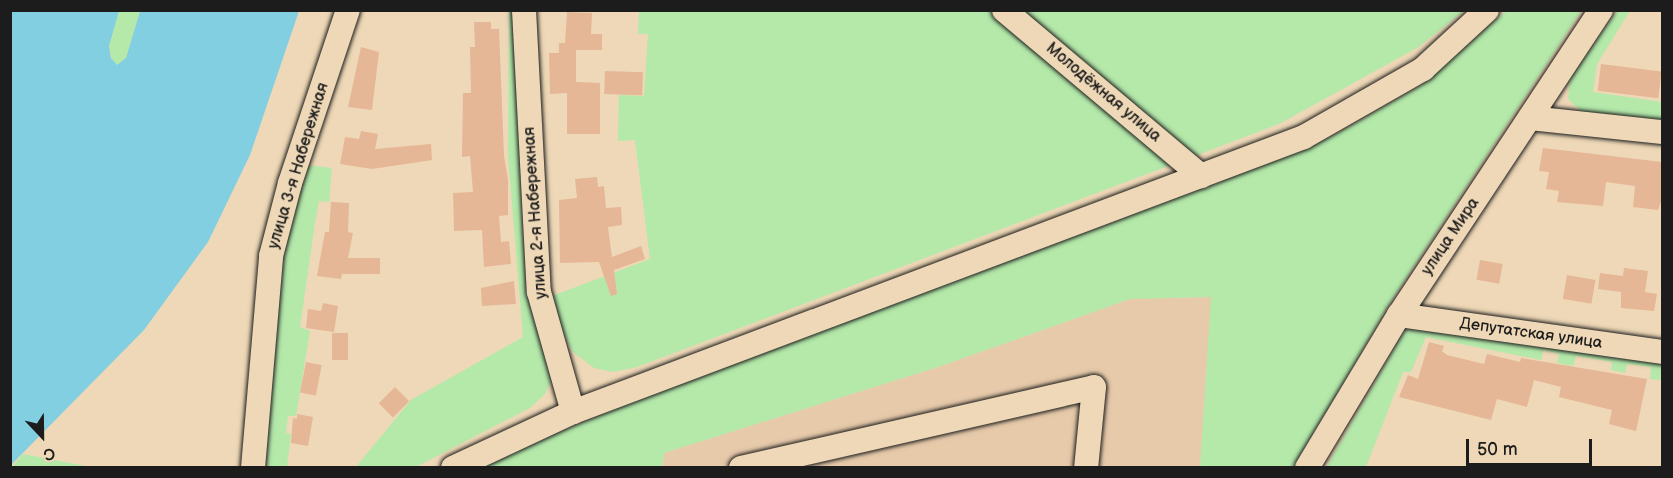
<!DOCTYPE html>
<html>
<head>
<meta charset="utf-8">
<style>
  body { margin:0 }
  #map { position:relative; width:1673px; height:478px; overflow:hidden; background:#eed8b7; font-family:"Balsamiq Sans",sans-serif }
  div>[style] { position:absolute }
  .built>* { inset:0; background:#e7caaa }
  .green>* { inset:0; background:#b4e9aa }
  .water>* { inset:0; background:#82cfe1 }
  .building>* { inset:0; background:#e5b796; transform-origin:0 0 }
  .roads { filter:drop-shadow(0 0 2px #1c1c1c) drop-shadow(0 0 2px #1c1c1c) }
  .minor>* { height:24px; margin:-12px; padding:0 12px; transform-origin:12px; border-radius:12px; background:#eed8b7 }
  span { translate:-50% -50%; white-space:nowrap; text-align:center; line-height:1.15; -webkit-text-stroke:5px #eed8b7; paint-order:stroke }
  .street-label { font-size:16px; color:#1c1c1c }
  .frame { position:absolute; inset:0; border:12px solid #1c1c1c; pointer-events:none }
  .north { position:absolute; left:12px; top:406px; width:60px; height:60px; -webkit-text-stroke:4px #eed8b7; paint-order:stroke; rotate:158deg; font-size:16px; font-weight:700; line-height:24px; text-align:center; color:#1c1c1c }
  .north::after { content:''; display:block; margin:auto; width:21px; height:27px; background:#1c1c1c; clip-path:polygon(50% 0,100% 100%,50% 72%,0 100%) }
  .scale { position:absolute; left:1466px; top:439px; width:126px; height:27px; box-sizing:border-box; border:3px solid #1c1c1c; border-top:0; padding-left:8px; font-size:18px; line-height:21px; white-space:nowrap; color:#1c1c1c; -webkit-text-stroke:4px #eed8b7; paint-order:stroke }
</style>
</head>
<body>
<div id="map">
  <div class="built">
    <div style="clip-path:polygon(1212px 297px,1200px 467px,662px 468px,664px 453px,938px 367px,1130px 299px)"></div>
  </div>
  <div class="green">
    <div style="clip-path:polygon(140px 11px,126px 58px,117px 65px,113px 64px,109px 46px,118px 12px)"></div>
    <div style="clip-path:polygon(509px 11px,520px 11px,553px 365px,551px 381px,545px 394px,530px 408px,416px 467px,355px 468px,411px 400px,523px 337px,508px 155px)"></div>
    <div style="clip-path:polygon(639px 11px,1464px 11px,1417px 48px,1279px 124px,637px 367px,613px 372px,594px 368px,573px 352px,560px 328px,552px 296px,650px 259px,635px 140px,618px 141px,619px 95px,644px 96px,648px 34px,638px 34px)"></div>
    <div style="clip-path:polygon(1506px 11px,1581px 11px,1390px 303px,1294px 467px,1200px 467px,1211px 297px,1130px 299px,938px 367px,664px 453px,662px 467px,474px 468px,662px 389px,1116px 221px,1331px 137px,1420px 86px)"></div>
    <div style="clip-path:polygon(1617px 11px,1630px 11px,1597px 64px,1593px 92px,1662px 102px,1662px 122px,1582px 112px,1568px 99px,1570px 78px)"></div>
    <div style="clip-path:polygon(306px 165px,332px 168px,329px 202px,319px 201px,315px 223px,300px 327px,310px 331px,296px 416px,288px 416px,286px 433px,291px 434px,287px 467px,266px 467px,278px 262px)"></div>
    <div style="clip-path:polygon(1413px 322px,1662px 357px,1662px 380px,1650px 379px,1651px 367px,1627px 364px,1625px 373px,1611px 370px,1612px 362px,1576px 356px,1573px 366px,1557px 363px,1559px 354px,1544px 350px,1541px 360px,1426px 337px,1411px 372px,1403px 372px,1366px 467px,1326px 468px,1402px 335px)"></div>
    <div style="clip-path:polygon(23px 454px,91px 467px,11px 468px)"></div>
  </div>
  <div class="water">
    <div style="clip-path:polygon(11px 10px,119px 11px,109px 46px,111px 58px,117px 65px,126px 58px,140px 11px,299px 11px,250px 155px,208px 242px,144px 330px,11px 465px)"></div>
  </div>
  <div class="building">
    <div style="clip-path:polygon(567px 12px,592px 13px,591px 34px,602px 34px,602px 50px,576px 50px,576px 82px,600px 83px,600px 134px,567px 134px,567px 93px,550px 94px,549px 53px,559px 53px,559px 43px,565px 43px)"></div>
    <div style="clip-path:polygon(474px 22px,491px 22px,491px 29px,499px 29px,504px 156px,508px 180px,508px 215px,499px 216px,501px 242px,509px 241px,511px 264px,484px 267px,482px 230px,454px 231px,453px 193px,473px 192px,470px 156px,462px 157px,463px 93px,471px 93px,470px 47px,475px 47px)"></div>
    <div style="clip-path:polygon(361px 47px,379px 52px,372px 110px,348px 107px)"></div>
    <div style="left:1601px;top:64px;width:61px;height:27px;rotate:7deg"></div>
    <div style="left:605px;top:71px;width:38px;height:23px;rotate:2deg"></div>
    <div style="clip-path:polygon(361px 131px,378px 134px,375px 149px,431px 144px,432px 160px,372px 169px,340px 164px,345px 137px,359px 139px)"></div>
    <div style="clip-path:polygon(1543px 148px,1662px 162px,1662px 199px,1658px 210px,1633px 207px,1635px 186px,1606px 182px,1603px 206px,1557px 202px,1559px 191px,1546px 189px,1549px 172px,1539px 171px)"></div>
    <div style="clip-path:polygon(597px 177px,598px 187px,604px 186px,606px 208px,621px 207px,622px 225px,608px 227px,612px 257px,641px 246px,645px 259px,614px 270px,617px 294px,611px 296px,599px 262px,560px 263px,559px 200px,577px 198px,575px 179px)"></div>
    <div style="clip-path:polygon(331px 202px,349px 203px,348px 232px,353px 233px,348px 258px,380px 258px,380px 274px,342px 274px,341px 279px,317px 276px,325px 232px,329px 232px)"></div>
    <div style="left:1480px;top:260px;width:23px;height:20px;rotate:10deg"></div>
    <div style="clip-path:polygon(1624px 268px,1648px 271px,1645px 292px,1657px 294px,1654px 311px,1621px 308px,1621px 292px,1598px 289px,1600px 273px,1623px 276px)"></div>
    <div style="left:1567px;top:275px;width:29px;height:24px;rotate:10deg"></div>
    <div style="clip-path:polygon(514px 281px,516px 304px,482px 306px,481px 288px)"></div>
    <div style="clip-path:polygon(323px 303px,338px 306px,334px 332px,306px 328px,308px 309px,321px 311px)"></div>
    <div style="left:348px;top:333px;width:27px;height:16px;rotate:90deg"></div>
    <div style="clip-path:polygon(1429px 342px,1444px 346px,1442px 351px,1447px 355px,1484px 364px,1487px 354px,1520px 362px,1521px 358px,1647px 379px,1636px 431px,1609px 424px,1612px 410px,1559px 397px,1561px 387px,1534px 380px,1527px 407px,1497px 399px,1491px 420px,1399px 397px,1408px 375px,1418px 379px)"></div>
    <div style="left:306px;top:362px;width:16px;height:31px;rotate:11deg"></div>
    <div style="left:395px;top:387px;width:20px;height:23px;rotate:45deg"></div>
    <div style="clip-path:polygon(297px 414px,313px 417px,308px 446px,291px 443px,293px 418px,297px 419px)"></div>
  </div>
  <div class="roads">
    <div class="minor">
      <div style="left:524px;top:10px;width:282px;rotate:87deg"></div>
      <div style="left:539px;top:292px;width:125px;rotate:74.2deg"></div>
      <div style="left:1004px;top:10px;width:258px;rotate:40.1deg"></div>
      <div style="left:1530px;top:118px;width:133px;rotate:6.1deg"></div>
      <div style="left:1399px;top:315px;width:266px;rotate:8deg"></div>
      <div style="left:253px;top:468px;width:213px;rotate:-85.1deg"></div>
      <div style="left:271px;top:256px;width:75px;rotate:-75.4deg"></div>
      <div style="left:290px;top:183px;width:182px;rotate:-71.5deg"></div>
      <div style="left:453px;top:468px;width:132px;rotate:-25deg"></div>
      <div style="left:573px;top:412px;width:781px;rotate:-20.62deg"></div>
      <div style="left:1304px;top:137px;width:137px;rotate:-29.7deg"></div>
      <div style="left:1423px;top:69px;width:87px;rotate:-42.7deg"></div>
      <div style="left:741px;top:468px;width:362px;rotate:-12.9deg"></div>
      <div style="left:1094px;top:387px;width:81px;rotate:95.6deg"></div>
      <div style="left:1307px;top:468px;width:179px;rotate:-59deg"></div>
      <div style="left:1399px;top:315px;width:366px;rotate:-56.5deg"></div>
    </div>
  </div>
  <div class="street-label">
    <span style="left:1103px;top:93px;rotate:40deg">Молодёжная улица</span>
    <span style="left:299px;top:166px;rotate:-73deg">улица 3-я Набережная</span>
    <span style="left:536px;top:213px;rotate:-94deg">улица 2-я Набережная</span>
    <span style="left:1451px;top:237px;rotate:-56deg">улица Мира</span>
    <span style="left:1531px;top:334px;rotate:8deg">Депутатская улица</span>
  </div>
  <div class="frame"></div>
  <div class="north">С</div>
  <div class="scale">50 m</div>
</div>
</body>
</html>
